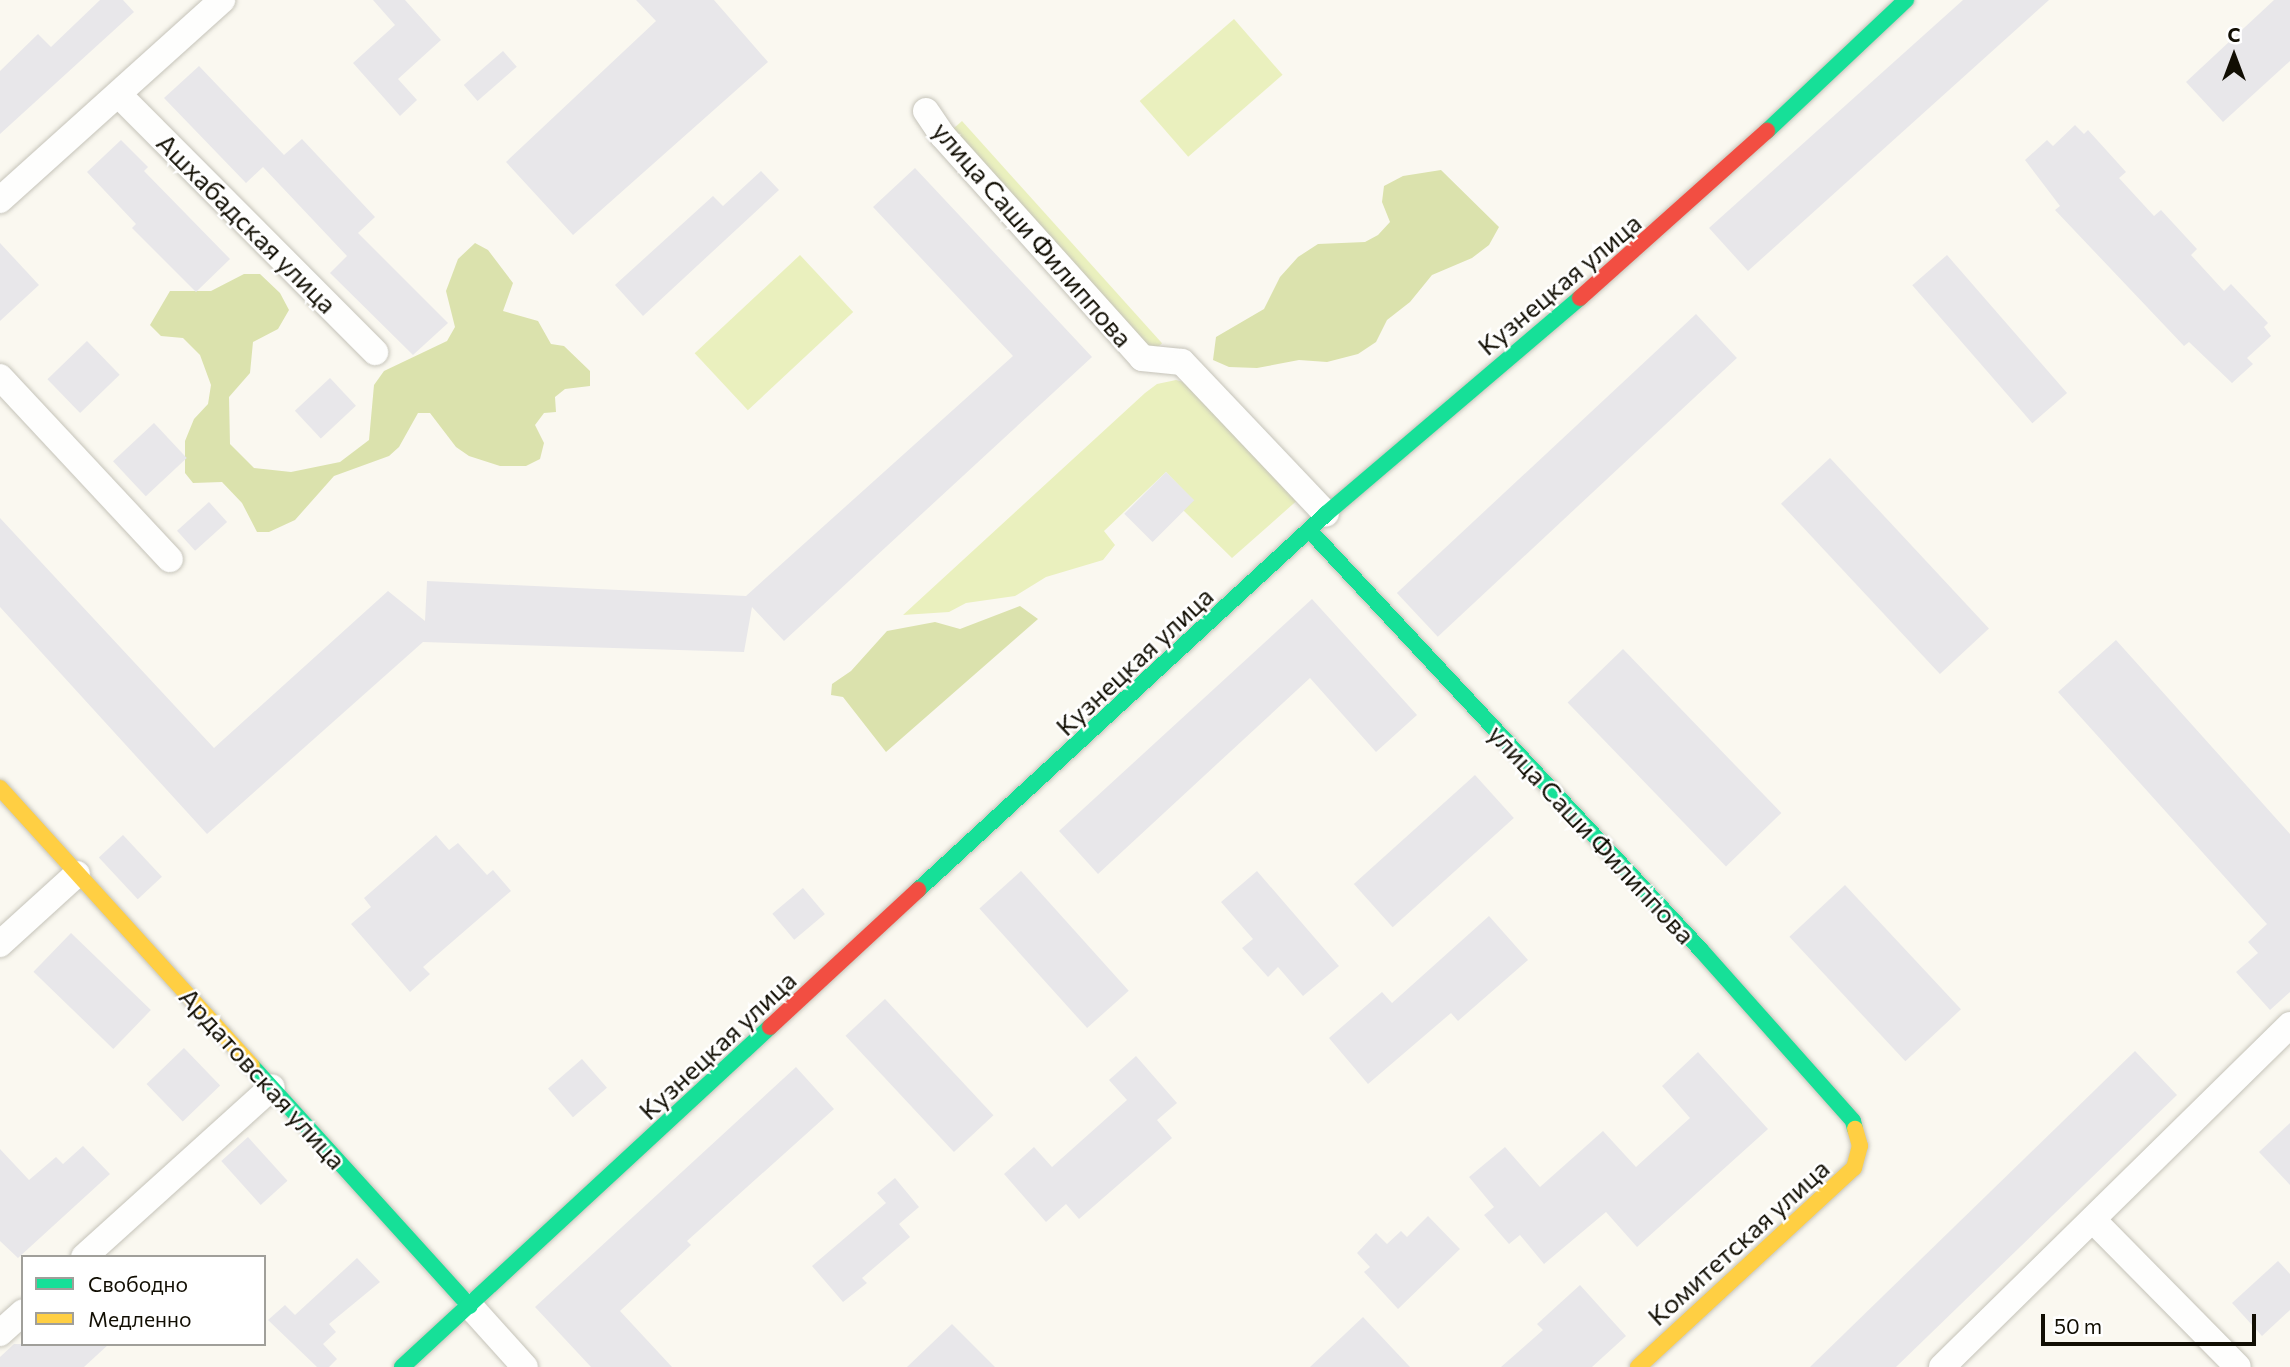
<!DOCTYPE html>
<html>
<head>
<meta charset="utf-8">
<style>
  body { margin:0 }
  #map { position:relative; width:2290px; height:1367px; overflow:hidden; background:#faf8f0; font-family:Commissioner,sans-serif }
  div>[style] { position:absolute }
  .green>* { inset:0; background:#eaf0be; transform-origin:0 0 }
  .forest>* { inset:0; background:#dbe2ad }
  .building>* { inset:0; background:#e8e7ea; transform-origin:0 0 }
  .roads { filter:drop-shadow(0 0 2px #c5c3b9) drop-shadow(0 0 2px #c5c3b9) }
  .street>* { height:26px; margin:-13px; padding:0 13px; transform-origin:13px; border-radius:13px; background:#fefefd }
  .fast>* { height:16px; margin:-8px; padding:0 8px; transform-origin:8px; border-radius:8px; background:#16e098 }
  .slow>* { height:16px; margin:-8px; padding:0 8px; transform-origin:8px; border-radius:8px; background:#ffcf43 }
  .jam>* { height:16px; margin:-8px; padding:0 8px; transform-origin:8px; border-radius:8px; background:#f24e42 }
  span { translate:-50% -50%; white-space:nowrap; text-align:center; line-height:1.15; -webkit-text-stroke:5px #fff; paint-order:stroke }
  .street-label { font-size:26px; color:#110e03 }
  .legend { position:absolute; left:21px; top:1255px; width:245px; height:91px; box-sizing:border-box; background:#fff; border:2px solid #a09f9a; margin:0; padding:9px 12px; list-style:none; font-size:21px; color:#110e03 }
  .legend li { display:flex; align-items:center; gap:14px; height:35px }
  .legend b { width:35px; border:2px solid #a09f9a }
  .north { position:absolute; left:2199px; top:21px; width:70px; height:70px; -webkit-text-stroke:5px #fff; paint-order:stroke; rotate:0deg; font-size:19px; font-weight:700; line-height:28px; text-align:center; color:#110e03 }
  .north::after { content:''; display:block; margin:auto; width:24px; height:32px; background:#110e03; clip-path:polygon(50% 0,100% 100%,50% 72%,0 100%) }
  .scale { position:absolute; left:2041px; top:1314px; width:215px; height:32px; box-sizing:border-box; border:4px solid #110e03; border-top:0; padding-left:9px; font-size:21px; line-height:24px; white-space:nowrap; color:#110e03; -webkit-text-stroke:5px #fff; paint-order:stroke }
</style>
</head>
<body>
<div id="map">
  <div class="green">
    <div style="left:1234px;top:19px;width:74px;height:125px;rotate:49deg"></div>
    <div style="left:962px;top:121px;width:299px;height:14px;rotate:48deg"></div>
    <div style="left:800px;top:255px;width:78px;height:144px;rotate:47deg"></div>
    <div style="clip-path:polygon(1176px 380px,1187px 383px,1301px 497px,1232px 558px,1183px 510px,1193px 500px,1166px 472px,1104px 531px,1115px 545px,1103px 560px,1046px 577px,1015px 596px,966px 603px,949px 612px,903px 615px,1145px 393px,1157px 384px)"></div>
  </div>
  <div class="forest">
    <div style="clip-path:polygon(1441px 170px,1499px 227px,1489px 245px,1472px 258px,1432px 275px,1410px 302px,1387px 320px,1376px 342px,1358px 354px,1327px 362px,1299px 360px,1257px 368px,1229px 367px,1213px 360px,1216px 337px,1264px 309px,1280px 277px,1298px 257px,1318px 244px,1365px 242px,1378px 235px,1390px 222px,1382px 202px,1384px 186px,1403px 176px)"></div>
    <div style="clip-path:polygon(475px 243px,488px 250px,513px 283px,503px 311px,538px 321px,551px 344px,564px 346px,590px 371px,590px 386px,565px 389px,555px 397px,556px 412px,544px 413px,535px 425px,544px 443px,540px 459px,526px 466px,500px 466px,469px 456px,456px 447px,430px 413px,418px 413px,399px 447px,389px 456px,334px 476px,295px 520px,269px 532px,257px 532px,242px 503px,222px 482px,193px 483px,185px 473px,185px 441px,194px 419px,208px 404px,211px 385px,200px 355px,183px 338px,161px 336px,150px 325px,170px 291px,211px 291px,244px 274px,260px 274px,280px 293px,289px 310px,278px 329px,253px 342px,250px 373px,229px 397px,230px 444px,254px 468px,291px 472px,340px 462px,369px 440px,374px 385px,384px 371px,447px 341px,455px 327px,446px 291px,458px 259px)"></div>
    <div style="clip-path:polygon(1020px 606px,1038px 619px,886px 752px,843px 697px,831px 695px,832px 684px,851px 671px,887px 631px,935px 622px,960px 629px)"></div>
  </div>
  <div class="building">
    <div style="clip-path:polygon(100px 0,123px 0,134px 12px,0 134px,0 71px,38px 34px,51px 47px)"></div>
    <div style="clip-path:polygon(373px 0,405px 0,441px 40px,398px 79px,417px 100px,400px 116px,353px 63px,395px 25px)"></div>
    <div style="clip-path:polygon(636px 0,714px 0,768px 62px,573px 235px,506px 162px,656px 21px)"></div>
    <div style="clip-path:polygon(1963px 0,2049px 0,1748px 271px,1709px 228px)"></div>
    <div style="clip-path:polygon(2274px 0,2290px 0,2290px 61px,2223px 122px,2186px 82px)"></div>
    <div style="left:503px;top:51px;width:21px;height:52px;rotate:49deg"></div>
    <div style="clip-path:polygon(199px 66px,284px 155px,302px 139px,375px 217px,358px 233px,448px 323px,413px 355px,330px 273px,347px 256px,263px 167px,246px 183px,164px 98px)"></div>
    <div style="clip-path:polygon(2075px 125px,2084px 134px,2088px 130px,2126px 172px,2119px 178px,2154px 216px,2161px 210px,2197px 249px,2191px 255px,2224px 291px,2231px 284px,2268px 323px,2264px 327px,2271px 336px,2247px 358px,2253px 364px,2232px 383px,2189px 342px,2184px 346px,2055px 210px,2060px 206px,2025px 160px,2047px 140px,2053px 146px)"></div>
    <div style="clip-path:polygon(121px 140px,148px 167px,144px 171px,230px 259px,196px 292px,132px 228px,136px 224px,87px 172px)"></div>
    <div style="clip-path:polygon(915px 168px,1092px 357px,784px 641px,752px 607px,744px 652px,423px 642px,207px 834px,0 607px,0 518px,214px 748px,388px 591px,425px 621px,427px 581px,746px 596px,1013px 356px,873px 207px)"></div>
    <div style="clip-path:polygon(761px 171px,779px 190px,643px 316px,615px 285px,713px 196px,723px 206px)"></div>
    <div style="clip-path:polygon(0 243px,39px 285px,0 321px)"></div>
    <div style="left:1947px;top:255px;width:183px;height:46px;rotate:49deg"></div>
    <div style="left:1696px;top:314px;width:60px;height:409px;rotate:47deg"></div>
    <div style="left:87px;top:341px;width:47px;height:55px;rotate:46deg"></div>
    <div style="left:330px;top:378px;width:38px;height:48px;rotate:47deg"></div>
    <div style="left:154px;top:423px;width:48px;height:56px;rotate:47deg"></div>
    <div style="left:1830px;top:458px;width:233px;height:67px;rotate:47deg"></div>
    <div style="left:1166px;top:472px;width:40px;height:59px;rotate:45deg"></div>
    <div style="left:209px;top:502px;width:27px;height:43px;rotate:48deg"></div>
    <div style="clip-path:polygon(1312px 599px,1417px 715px,1376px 752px,1310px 678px,1098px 874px,1059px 831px)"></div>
    <div style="clip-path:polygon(2116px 640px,2290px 834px,2290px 992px,2270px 1010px,2236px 972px,2258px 953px,2248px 942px,2267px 924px,2058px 692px)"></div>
    <div style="left:1623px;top:649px;width:228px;height:77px;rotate:46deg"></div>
    <div style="left:1475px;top:775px;width:58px;height:163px;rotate:48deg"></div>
    <div style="left:123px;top:835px;width:57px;height:33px;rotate:47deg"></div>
    <div style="clip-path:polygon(436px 835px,449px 850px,458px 843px,487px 875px,493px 870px,511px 891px,423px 967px,430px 974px,410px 992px,351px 924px,371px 907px,364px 898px)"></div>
    <div style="left:1021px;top:871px;width:161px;height:56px;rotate:48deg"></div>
    <div style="clip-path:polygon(1257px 871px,1339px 966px,1303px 996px,1278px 967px,1268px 977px,1242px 948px,1253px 939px,1221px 902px)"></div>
    <div style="left:1845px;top:885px;width:170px;height:76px;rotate:47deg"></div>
    <div style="left:803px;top:888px;width:34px;height:40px;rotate:50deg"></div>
    <div style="clip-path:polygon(1489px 916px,1528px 960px,1458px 1021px,1451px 1013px,1368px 1084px,1329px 1038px,1382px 992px,1392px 1003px)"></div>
    <div style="left:71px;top:933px;width:111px;height:54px;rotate:44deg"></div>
    <div style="left:885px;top:999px;width:159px;height:54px;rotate:47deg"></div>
    <div style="left:184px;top:1048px;width:52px;height:52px;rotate:46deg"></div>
    <div style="clip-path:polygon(2135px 1051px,2177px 1095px,1896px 1367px,1810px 1367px)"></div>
    <div style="clip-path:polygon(1698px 1052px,1768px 1129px,1637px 1247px,1606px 1212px,1544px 1264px,1520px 1235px,1509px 1244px,1484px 1215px,1494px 1207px,1469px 1177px,1505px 1147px,1540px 1187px,1603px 1131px,1636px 1167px,1690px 1118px,1662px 1086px)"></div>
    <div style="clip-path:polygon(1136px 1056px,1177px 1103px,1157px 1120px,1172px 1138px,1079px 1219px,1066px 1204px,1046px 1222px,1004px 1174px,1034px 1147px,1052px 1167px,1127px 1100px,1109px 1080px)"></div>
    <div style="left:582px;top:1059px;width:38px;height:45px;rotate:49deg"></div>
    <div style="clip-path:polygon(796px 1067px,834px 1109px,687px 1241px,691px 1245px,620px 1311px,672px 1367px,591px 1367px,535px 1307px)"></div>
    <div style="clip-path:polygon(2290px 1123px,2290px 1185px,2259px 1152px)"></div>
    <div style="left:248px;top:1137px;width:59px;height:36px;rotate:48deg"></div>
    <div style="clip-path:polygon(83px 1146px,110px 1174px,18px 1258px,0 1241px,0 1149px,29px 1180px,56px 1157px,63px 1164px)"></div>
    <div style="clip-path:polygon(895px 1178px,919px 1207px,899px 1224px,910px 1237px,862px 1278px,867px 1283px,843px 1302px,812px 1266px,886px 1203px,877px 1193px)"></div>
    <div style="clip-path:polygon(1428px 1216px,1460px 1249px,1398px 1309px,1364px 1272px,1370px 1267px,1357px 1253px,1376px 1233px,1387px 1244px,1401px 1231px,1407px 1237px)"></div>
    <div style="clip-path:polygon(357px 1258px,380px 1282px,329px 1324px,336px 1332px,323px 1344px,337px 1359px,329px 1367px,317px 1367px,268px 1320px,285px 1305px,295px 1315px)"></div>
    <div style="clip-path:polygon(2278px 1261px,2290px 1274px,2290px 1310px,2262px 1336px,2232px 1303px)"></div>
    <div style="clip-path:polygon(1580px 1285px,1626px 1336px,1592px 1367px,1501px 1367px,1543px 1330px,1537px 1324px)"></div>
    <div style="clip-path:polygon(1363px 1317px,1410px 1367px,1310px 1367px)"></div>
    <div style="clip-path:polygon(952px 1324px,995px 1367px,907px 1367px)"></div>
    <div style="clip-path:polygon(14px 1344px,109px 1344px,84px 1367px,0 1367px,0 1357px)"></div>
  </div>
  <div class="roads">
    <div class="street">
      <div style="left:119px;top:95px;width:363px;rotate:45.1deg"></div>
      <div style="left:926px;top:111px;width:30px;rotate:56deg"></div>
      <div style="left:943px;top:136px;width:298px;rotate:48.1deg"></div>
      <div style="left:1142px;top:358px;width:40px;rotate:5.7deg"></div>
      <div style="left:1182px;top:362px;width:209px;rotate:46.5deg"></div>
      <div style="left:0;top:200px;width:299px;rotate:-42deg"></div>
      <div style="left:0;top:377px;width:249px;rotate:47deg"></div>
      <div style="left:0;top:944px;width:104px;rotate:-42.3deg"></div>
      <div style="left:2093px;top:1220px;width:206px;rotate:45.4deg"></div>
      <div style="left:84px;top:1257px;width:253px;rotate:-42.1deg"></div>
      <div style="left:470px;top:1306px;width:82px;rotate:48deg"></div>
      <div style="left:0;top:1333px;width:31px;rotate:-42deg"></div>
      <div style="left:1942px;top:1367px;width:488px;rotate:-44.5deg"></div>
    </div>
    <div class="fast">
      <div style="left:1767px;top:131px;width:191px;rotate:-43.3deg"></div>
      <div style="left:1310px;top:531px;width:572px;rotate:46.98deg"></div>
      <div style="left:1700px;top:949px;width:230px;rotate:48.3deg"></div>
      <div style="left:1853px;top:1121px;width:8px;rotate:76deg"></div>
      <div style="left:918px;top:890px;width:555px;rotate:-42.66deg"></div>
      <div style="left:1326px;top:514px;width:333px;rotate:-40.4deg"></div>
      <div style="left:252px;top:1066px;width:324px;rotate:47.8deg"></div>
      <div style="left:402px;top:1367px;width:501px;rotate:-42.74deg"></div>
    </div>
    <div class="slow">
      <div style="left:0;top:788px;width:375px;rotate:47.8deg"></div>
      <div style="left:1638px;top:1367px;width:294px;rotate:-42.7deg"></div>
      <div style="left:1854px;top:1168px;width:23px;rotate:-75deg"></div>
      <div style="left:1860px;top:1146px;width:18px;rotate:-106deg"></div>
    </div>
    <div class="jam">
      <div style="left:1580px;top:298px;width:251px;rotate:-41.8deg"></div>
      <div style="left:770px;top:1027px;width:202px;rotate:-42.8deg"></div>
    </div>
  </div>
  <div class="street-label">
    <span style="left:247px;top:223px;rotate:45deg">Ашхабадская улица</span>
    <span style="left:1033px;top:234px;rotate:49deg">улица Саши Филиппова</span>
    <span style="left:1559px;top:284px;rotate:-40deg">Кузнецкая улица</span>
    <span style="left:1134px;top:661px;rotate:-43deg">Кузнецкая улица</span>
    <span style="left:1592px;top:834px;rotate:47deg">улица Саши Филиппова</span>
    <span style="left:717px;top:1045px;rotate:-43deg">Кузнецкая улица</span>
    <span style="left:263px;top:1078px;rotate:48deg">Ардатовская улица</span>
    <span style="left:1738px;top:1242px;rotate:-42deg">Комитетская улица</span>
  </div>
  <ul class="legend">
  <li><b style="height:9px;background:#16e098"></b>Свободно</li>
  <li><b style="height:9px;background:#ffcf43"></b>Медленно</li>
  </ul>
  <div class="north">С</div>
  <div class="scale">50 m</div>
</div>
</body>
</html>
